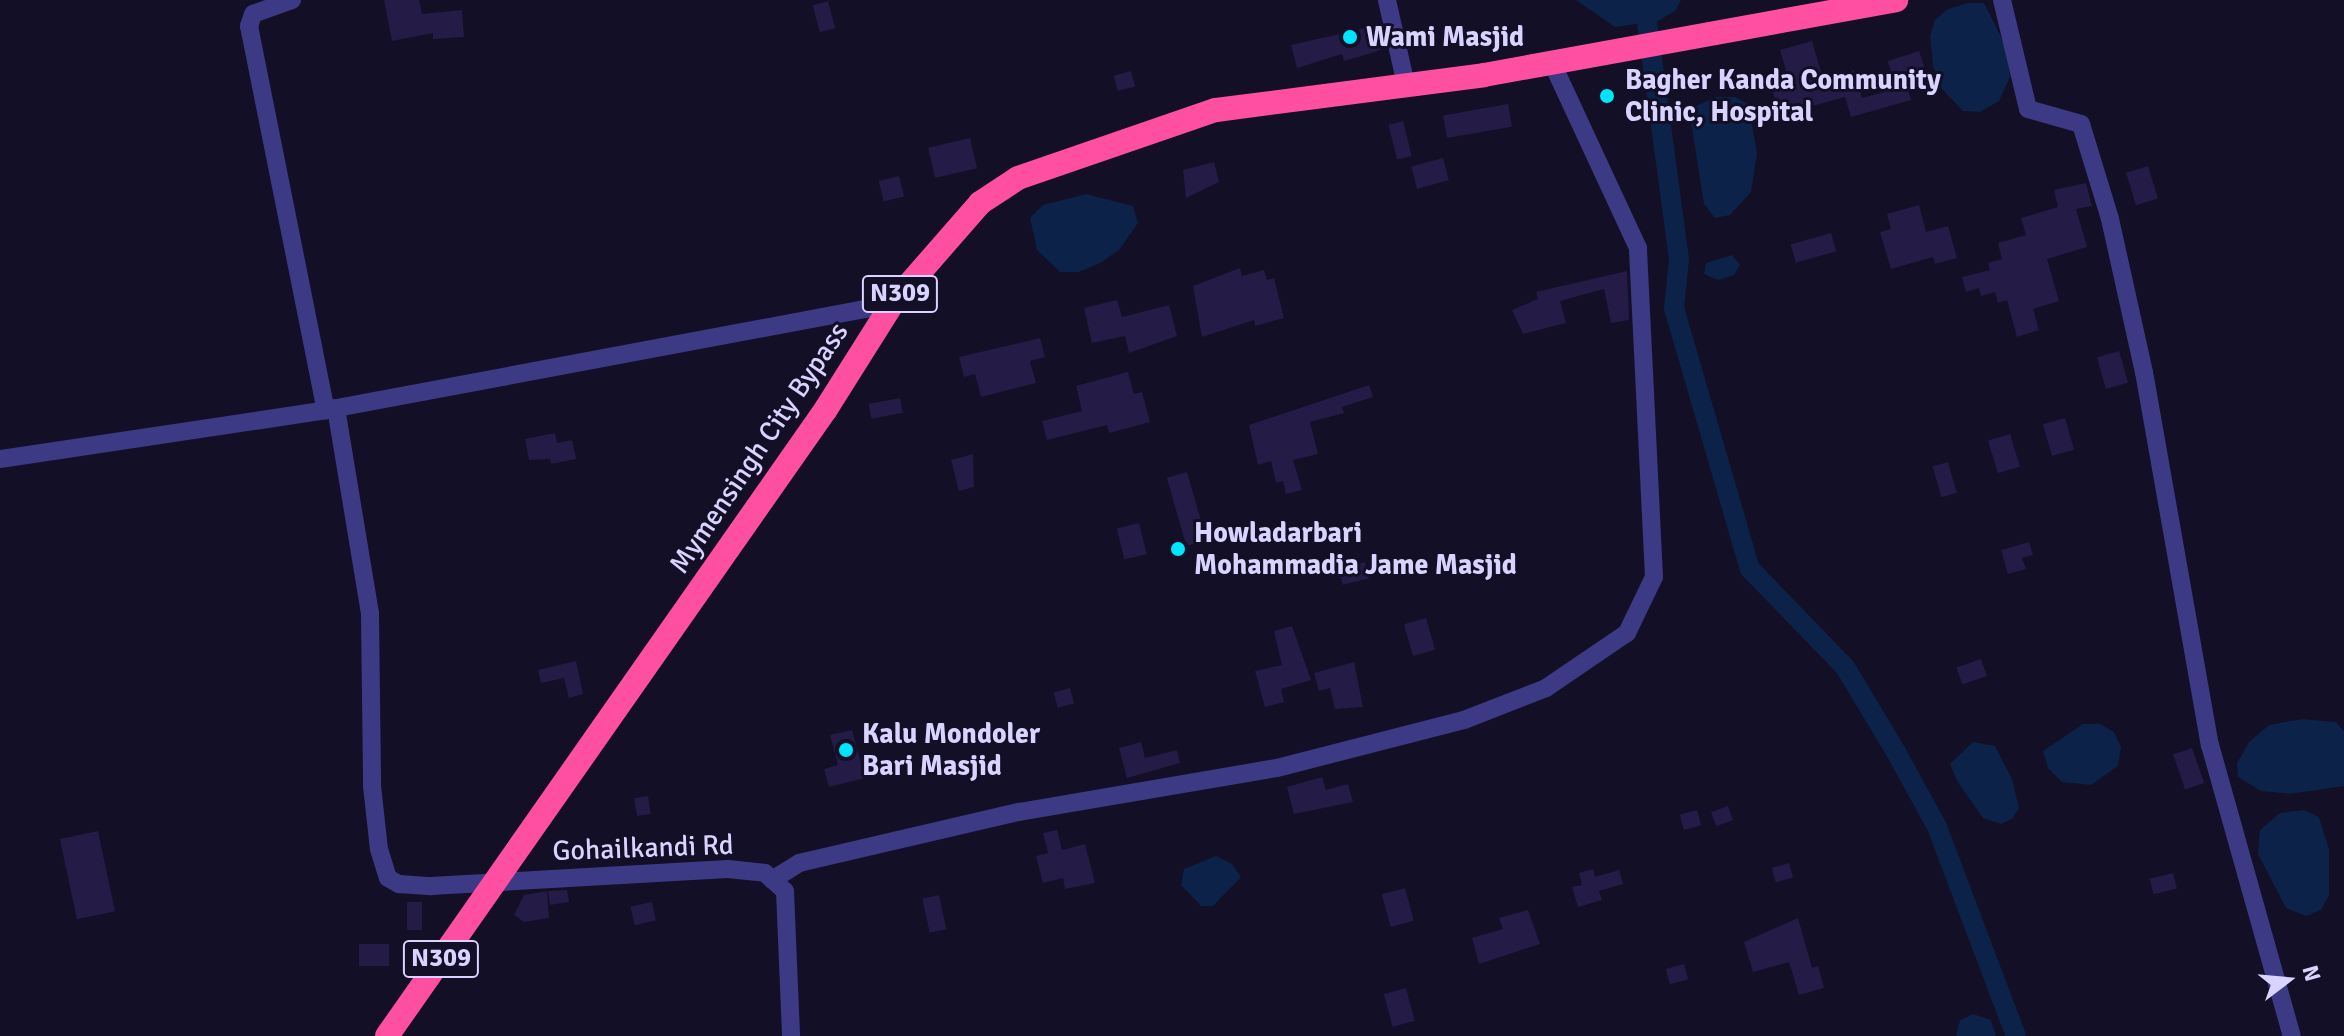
<!DOCTYPE html>
<html>
<head>
<meta charset="utf-8">
<style>
  body { margin:0 }
  #map { position:relative; width:2344px; height:1036px; overflow:hidden; background:#130f26; font-family:Signika,sans-serif }
  div>[style] { position:absolute }
  .water>* { inset:0; background:#0c2248 }
  .canal>* { height:20px; margin:-10px; padding:0 10px; transform-origin:10px; border-radius:10px; background:#0c2248 }
  .building>* { inset:0; background:#241b47; transform-origin:0 0 }
  .minor>* { height:18px; margin:-9px; padding:0 9px; transform-origin:9px; border-radius:9px; background:#3d3a85 }
  .highway>* { height:24px; margin:-12px; padding:0 12px; transform-origin:12px; border-radius:12px; background:#ff4fa3 }
  .dots>* { width:22px; height:22px; translate:-50% -50%; box-sizing:border-box; border:4px solid #130f26; border-radius:50% }
  span { translate:-50% -50%; white-space:nowrap; text-align:center; line-height:1.15; -webkit-text-stroke:6px #130f26; paint-order:stroke }
  .shield-label span { padding:2px 6px; background:#130f26; border:2px solid; border-radius:6px; -webkit-text-stroke-width:0 }
  .shield-label { font-size:26px; color:#d9d4ff; font-weight:700 }
  .poi-label { font-size:28px; color:#d9d4ff; font-weight:700 }
  .left { translate:0 -50%; text-align:left }
  .street-label { font-size:28px; color:#d9d4ff }
  .north { position:absolute; left:2248px; top:940px; width:80px; height:80px; -webkit-text-stroke:6px #130f26; paint-order:stroke; rotate:74deg; font-size:22px; font-weight:700; line-height:32px; text-align:center; color:#d9d4ff }
  .north::after { content:''; display:block; margin:auto; width:28px; height:36px; background:#d9d4ff; clip-path:polygon(50% 0,100% 100%,50% 72%,0 100%) }
</style>
</head>
<body>
<div id="map">
  <div class="water">
    <div style="clip-path:polygon(1576px 0,1681px 0,1676px 10px,1658px 21px,1615px 27px)"></div>
    <div style="clip-path:polygon(1968px 3px,1984px 3px,2007px 49px,2010px 77px,1999px 101px,1980px 112px,1963px 111px,1942px 89px,1933px 66px,1930px 36px,1935px 20px,1948px 9px)"></div>
    <div style="clip-path:polygon(1716px 97px,1735px 97px,1748px 104px,1757px 153px,1751px 192px,1730px 215px,1715px 218px,1704px 204px,1689px 109px)"></div>
    <div style="clip-path:polygon(1086px 194px,1133px 206px,1138px 223px,1119px 250px,1100px 263px,1079px 272px,1060px 272px,1037px 250px,1030px 218px,1043px 205px)"></div>
    <div style="clip-path:polygon(1732px 255px,1740px 265px,1734px 275px,1718px 280px,1704px 274px,1706px 263px)"></div>
    <div style="clip-path:polygon(2302px 719px,2336px 722px,2344px 731px,2344px 786px,2290px 794px,2261px 791px,2238px 777px,2237px 763px,2249px 742px,2269px 725px)"></div>
    <div style="clip-path:polygon(2083px 724px,2100px 724px,2114px 732px,2121px 747px,2118px 766px,2091px 785px,2062px 782px,2048px 768px,2043px 751px)"></div>
    <div style="clip-path:polygon(1973px 742px,1995px 746px,2012px 779px,2019px 808px,2012px 819px,2001px 824px,1983px 818px,1957px 781px,1950px 764px)"></div>
    <div style="clip-path:polygon(2304px 810px,2319px 817px,2329px 850px,2329px 895px,2321px 910px,2306px 916px,2286px 908px,2258px 854px,2260px 830px,2280px 813px)"></div>
    <div style="clip-path:polygon(1216px 856px,1232px 864px,1241px 877px,1213px 906px,1201px 906px,1181px 885px,1184px 869px)"></div>
    <div style="clip-path:polygon(1973px 1014px,1991px 1020px,1996px 1036px,1956px 1036px,1960px 1020px)"></div>
  </div>
  <div class="canal">
    <div style="left:1644px;top:0;width:261px;rotate:82.3deg"></div>
    <div style="left:1679px;top:259px;width:49px;rotate:95.8deg"></div>
    <div style="left:1674px;top:308px;width:272px;rotate:73.8deg"></div>
    <div style="left:1750px;top:569px;width:136px;rotate:45.9deg"></div>
    <div style="left:1845px;top:667px;width:99px;rotate:59deg"></div>
    <div style="left:1896px;top:752px;width:85px;rotate:61.3deg"></div>
    <div style="left:1937px;top:827px;width:223px;rotate:69.3deg"></div>
  </div>
  <div class="building">
    <div style="clip-path:polygon(384px 0,419px 0,422px 14px,462px 10px,464px 37px,433px 39px,433px 33px,392px 41px)"></div>
    <div style="left:828px;top:1px;width:28px;height:16px;rotate:75deg"></div>
    <div style="clip-path:polygon(1380px 25px,1385px 47px,1375px 52px,1344px 61px,1342px 54px,1297px 68px,1291px 45px)"></div>
    <div style="clip-path:polygon(1812px 41px,1823px 79px,1854px 70px,1862px 98px,1907px 86px,1911px 100px,1851px 117px,1845px 97px,1779px 115px,1773px 92px,1791px 87px,1780px 50px)"></div>
    <div style="left:1919px;top:51px;width:23px;height:33px;rotate:72deg"></div>
    <div style="left:1131px;top:71px;width:16px;height:18px;rotate:75deg"></div>
    <div style="left:1508px;top:104px;width:23px;height:66px;rotate:80deg"></div>
    <div style="left:1403px;top:121px;width:36px;height:15px;rotate:76deg"></div>
    <div style="left:970px;top:138px;width:31px;height:43px;rotate:77deg"></div>
    <div style="left:1443px;top:158px;width:23px;height:33px;rotate:75deg"></div>
    <div style="clip-path:polygon(1214px 162px,1219px 182px,1186px 198px,1183px 170px)"></div>
    <div style="left:2148px;top:166px;width:34px;height:23px;rotate:73deg"></div>
    <div style="left:899px;top:176px;width:21px;height:21px;rotate:76deg"></div>
    <div style="clip-path:polygon(2086px 183px,2092px 206px,2076px 209px,2087px 247px,2047px 259px,2059px 301px,2033px 309px,2039px 330px,2017px 337px,2007px 300px,1998px 303px,1995px 292px,1981px 296px,1979px 288px,1966px 292px,1962px 277px,1990px 270px,1988px 263px,2002px 259px,1998px 243px,2026px 235px,2021px 218px,2058px 207px,2054px 190px)"></div>
    <div style="clip-path:polygon(1919px 205px,1926px 232px,1948px 226px,1957px 258px,1935px 264px,1933px 257px,1891px 269px,1880px 232px,1891px 229px,1887px 214px)"></div>
    <div style="left:1831px;top:233px;width:19px;height:42px;rotate:74deg"></div>
    <div style="clip-path:polygon(1240px 268px,1242px 276px,1264px 270px,1267px 280px,1274px 278px,1284px 318px,1255px 326px,1254px 320px,1202px 337px,1193px 286px)"></div>
    <div style="clip-path:polygon(1627px 271px,1629px 320px,1611px 323px,1604px 289px,1560px 301px,1566px 323px,1523px 334px,1512px 310px,1538px 299px,1536px 292px)"></div>
    <div style="clip-path:polygon(1117px 300px,1122px 317px,1169px 305px,1177px 336px,1129px 353px,1125px 336px,1092px 343px,1084px 308px)"></div>
    <div style="clip-path:polygon(1040px 338px,1045px 357px,1030px 361px,1036px 383px,981px 397px,975px 374px,964px 377px,959px 357px)"></div>
    <div style="left:2119px;top:351px;width:33px;height:23px;rotate:74deg"></div>
    <div style="clip-path:polygon(1128px 372px,1134px 394px,1142px 392px,1150px 422px,1109px 433px,1107px 425px,1047px 440px,1042px 421px,1082px 411px,1076px 386px)"></div>
    <div style="clip-path:polygon(1369px 385px,1373px 397px,1342px 407px,1344px 413px,1310px 422px,1318px 454px,1293px 460px,1302px 490px,1286px 494px,1283px 481px,1276px 483px,1271px 461px,1258px 465px,1249px 425px)"></div>
    <div style="left:900px;top:398px;width:15px;height:32px;rotate:79deg"></div>
    <div style="left:2065px;top:418px;width:33px;height:23px;rotate:74deg"></div>
    <div style="clip-path:polygon(555px 433px,557px 443px,572px 440px,576px 459px,551px 464px,550px 459px,529px 460px,525px 439px)"></div>
    <div style="left:2010px;top:434px;width:34px;height:23px;rotate:73deg"></div>
    <div style="clip-path:polygon(973px 454px,974px 487px,959px 491px,951px 460px)"></div>
    <div style="left:1948px;top:462px;width:32px;height:16px;rotate:74deg"></div>
    <div style="left:1187px;top:472px;width:71px;height:21px;rotate:74deg"></div>
    <div style="left:1139px;top:523px;width:32px;height:23px;rotate:76deg"></div>
    <div style="clip-path:polygon(2029px 542px,2033px 555px,2022px 558px,2026px 569px,2008px 574px,2001px 550px)"></div>
    <div style="left:1365px;top:562px;width:17px;height:27px;rotate:77deg"></div>
    <div style="left:1426px;top:618px;width:33px;height:23px;rotate:74deg"></div>
    <div style="clip-path:polygon(1292px 626px,1311px 680px,1281px 689px,1284px 702px,1265px 707px,1255px 671px,1282px 665px,1274px 631px)"></div>
    <div style="left:1981px;top:659px;width:18px;height:26px;rotate:71deg"></div>
    <div style="clip-path:polygon(576px 661px,583px 694px,569px 698px,564px 678px,541px 683px,538px 670px)"></div>
    <div style="clip-path:polygon(1354px 662px,1363px 707px,1335px 709px,1330px 688px,1319px 691px,1314px 673px)"></div>
    <div style="left:1070px;top:688px;width:16px;height:17px;rotate:75deg"></div>
    <div style="clip-path:polygon(852px 730px,865px 778px,829px 787px,824px 769px,838px 765px,830px 735px)"></div>
    <div style="clip-path:polygon(1141px 742px,1145px 758px,1177px 750px,1180px 763px,1127px 778px,1119px 748px)"></div>
    <div style="left:2192px;top:748px;width:37px;height:20px;rotate:71deg"></div>
    <div style="clip-path:polygon(1322px 777px,1326px 790px,1348px 784px,1353px 802px,1294px 814px,1287px 787px)"></div>
    <div style="left:648px;top:796px;width:18px;height:14px;rotate:81deg"></div>
    <div style="left:1728px;top:806px;width:15px;height:18px;rotate:70deg"></div>
    <div style="left:1697px;top:810px;width:16px;height:18px;rotate:75deg"></div>
    <div style="clip-path:polygon(1057px 830px,1062px 850px,1085px 844px,1095px 883px,1065px 889px,1063px 878px,1043px 883px,1036px 856px,1048px 853px,1043px 833px)"></div>
    <div style="left:98px;top:831px;width:82px;height:39px;rotate:78deg"></div>
    <div style="left:1789px;top:863px;width:15px;height:18px;rotate:74deg"></div>
    <div style="clip-path:polygon(1593px 869px,1595px 877px,1619px 870px,1623px 884px,1599px 891px,1602px 900px,1578px 907px,1572px 887px,1582px 885px,1579px 873px)"></div>
    <div style="left:2173px;top:873px;width:16px;height:24px;rotate:76deg"></div>
    <div style="left:1405px;top:888px;width:34px;height:24px;rotate:75deg"></div>
    <div style="clip-path:polygon(567px 890px,569px 902px,550px 905px,548px 891px)"></div>
    <div style="clip-path:polygon(547px 891px,549px 918px,524px 922px,514px 915px,524px 895px)"></div>
    <div style="left:939px;top:895px;width:35px;height:17px;rotate:78deg"></div>
    <div style="left:407px;top:902px;width:15px;height:28px"></div>
    <div style="left:652px;top:902px;width:19px;height:22px;rotate:78deg"></div>
    <div style="clip-path:polygon(1528px 910px,1540px 944px,1479px 964px,1472px 938px,1503px 929px,1499px 918px)"></div>
    <div style="clip-path:polygon(1798px 918px,1812px 968px,1818px 966px,1824px 988px,1799px 995px,1789px 962px,1753px 972px,1744px 942px)"></div>
    <div style="left:359px;top:944px;width:30px;height:22px"></div>
    <div style="left:1684px;top:964px;width:16px;height:19px;rotate:75deg"></div>
    <div style="left:1406px;top:988px;width:34px;height:23px;rotate:75deg"></div>
  </div>
  <div class="minor">
    <div style="left:292px;top:0;width:41px;rotate:160.3deg"></div>
    <div style="left:253px;top:14px;width:13px;rotate:108deg"></div>
    <div style="left:249px;top:26px;width:392px;rotate:78.7deg"></div>
    <div style="left:1387px;top:0;width:87px;rotate:77.4deg"></div>
    <div style="left:2002px;top:0;width:112px;rotate:76.6deg"></div>
    <div style="left:2028px;top:109px;width:55px;rotate:15.8deg"></div>
    <div style="left:2081px;top:124px;width:99px;rotate:73deg"></div>
    <div style="left:2110px;top:219px;width:157px;rotate:77.5deg"></div>
    <div style="left:2144px;top:372px;width:379px;rotate:80deg"></div>
    <div style="left:2210px;top:745px;width:302px;rotate:74.3deg"></div>
    <div style="left:336px;top:408px;width:209px;rotate:80.6deg"></div>
    <div style="left:370px;top:614px;width:172px;rotate:89.3deg"></div>
    <div style="left:372px;top:786px;width:63px;rotate:83.7deg"></div>
    <div style="left:379px;top:849px;width:30px;rotate:73deg"></div>
    <div style="left:388px;top:878px;width:13px;rotate:29deg"></div>
    <div style="left:399px;top:884px;width:32px;rotate:4deg"></div>
    <div style="left:431px;top:886px;width:297px;rotate:-3.3deg"></div>
    <div style="left:728px;top:869px;width:37px;rotate:6deg"></div>
    <div style="left:765px;top:873px;width:27px;rotate:42deg"></div>
    <div style="left:785px;top:891px;width:145px;rotate:87.6deg"></div>
    <div style="left:0;top:459px;width:330px;rotate:-8.5deg"></div>
    <div style="left:326px;top:410px;width:576px;rotate:-10.61deg"></div>
    <div style="left:772px;top:880px;width:32px;rotate:-32deg"></div>
    <div style="left:799px;top:863px;width:226px;rotate:-13.1deg"></div>
    <div style="left:1019px;top:812px;width:262px;rotate:-9.7deg"></div>
    <div style="left:1277px;top:768px;width:193px;rotate:-14.4deg"></div>
    <div style="left:1464px;top:720px;width:88px;rotate:-21.3deg"></div>
    <div style="left:1546px;top:688px;width:98px;rotate:-34.2deg"></div>
    <div style="left:1627px;top:633px;width:62px;rotate:-64.3deg"></div>
    <div style="left:1654px;top:577px;width:329px;rotate:-92.8deg"></div>
    <div style="left:1638px;top:248px;width:204px;rotate:-114.9deg"></div>
  </div>
  <div class="highway">
    <div style="left:387px;top:1036px;width:765px;rotate:-55deg"></div>
    <div style="left:826px;top:409px;width:124px;rotate:-57.8deg"></div>
    <div style="left:892px;top:304px;width:134px;rotate:-48.9deg"></div>
    <div style="left:980px;top:203px;width:45px;rotate:-33.3deg"></div>
    <div style="left:1018px;top:178px;width:209px;rotate:-19deg"></div>
    <div style="left:1216px;top:110px;width:270px;rotate:-7.4deg"></div>
    <div style="left:1484px;top:75px;width:419px;rotate:-10.3deg"></div>
  </div>
  <div class="dots">
    <div style="left:1350px;top:37px;background:#00e5ff"></div>
    <div style="left:1607px;top:96px;background:#00e5ff"></div>
    <div style="left:1178px;top:549px;background:#00e5ff"></div>
    <div style="left:846px;top:750px;background:#00e5ff"></div>
  </div>
  <div class="shield-label">
    <span style="left:900px;top:294px">N309</span>
    <span style="left:441px;top:959px">N309</span>
  </div>
  <div class="poi-label">
    <span class="left" style="left:1366px;top:37px">Wami Masjid</span>
    <span class="left" style="left:1625px;top:96px">Bagher Kanda Community<br>Clinic, Hospital</span>
    <span class="left" style="left:1194px;top:549px">Howladarbari<br>Mohammadia Jame Masjid</span>
    <span class="left" style="left:862px;top:750px">Kalu Mondoler<br>Bari Masjid</span>
  </div>
  <div class="street-label">
    <span style="left:759px;top:448px;rotate:-56deg">Mymensingh City Bypass</span>
    <span style="left:643px;top:848px;rotate:-2deg">Gohailkandi Rd</span>
  </div>
  <div class="north">N</div>
</div>
</body>
</html>
